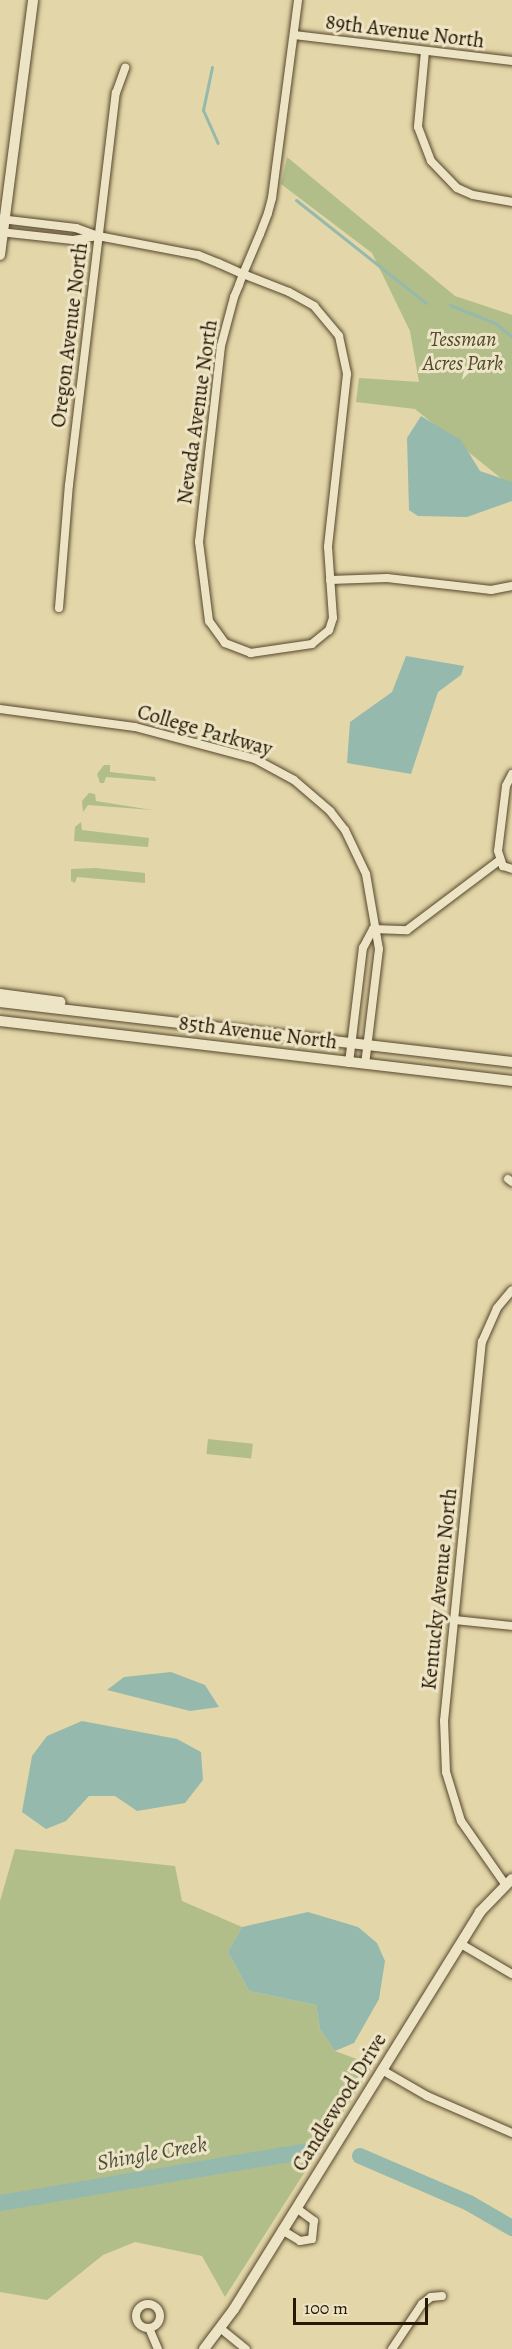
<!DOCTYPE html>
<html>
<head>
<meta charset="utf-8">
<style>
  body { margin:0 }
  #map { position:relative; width:512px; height:2349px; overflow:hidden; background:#e3d6a8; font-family:Alegreya,serif }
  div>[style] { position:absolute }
  .green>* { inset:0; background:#b1be8a; transform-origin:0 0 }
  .water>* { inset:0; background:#96b9ad }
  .stream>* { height:3px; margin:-1.5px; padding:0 1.5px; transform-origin:1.5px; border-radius:1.5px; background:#96b9ad }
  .river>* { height:16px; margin:-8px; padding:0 8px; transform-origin:8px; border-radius:8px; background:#96b9ad }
  .roads { filter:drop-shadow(0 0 2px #55472c) drop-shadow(0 0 2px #55472c) }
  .street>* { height:8px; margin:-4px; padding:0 4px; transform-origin:4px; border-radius:4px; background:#ede4c6 }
  .street>.ring { margin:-4px; padding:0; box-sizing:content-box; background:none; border:8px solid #ede4c6; border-radius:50% }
  .secondary>* { height:10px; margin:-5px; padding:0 5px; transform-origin:5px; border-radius:5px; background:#ede4c6 }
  span { translate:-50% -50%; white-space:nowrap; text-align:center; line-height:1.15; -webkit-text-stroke:6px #ede4c6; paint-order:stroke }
  .street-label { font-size:21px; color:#261702 }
  .park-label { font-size:21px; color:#50492b; font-style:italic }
  .water-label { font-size:22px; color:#4d503e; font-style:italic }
  .scale { position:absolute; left:293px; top:2298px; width:135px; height:27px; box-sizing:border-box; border:3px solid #261702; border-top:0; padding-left:8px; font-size:18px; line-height:21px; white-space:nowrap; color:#261702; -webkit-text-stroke:4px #ede4c6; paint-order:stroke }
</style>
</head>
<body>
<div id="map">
  <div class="green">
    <div style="clip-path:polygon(287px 157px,455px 296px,512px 315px,512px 487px,415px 409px,356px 402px,359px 378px,419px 382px,410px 331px,372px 253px,281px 184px)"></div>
    <div style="clip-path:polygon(104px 765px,110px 765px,110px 772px,155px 777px,156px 781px,106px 777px,104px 783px,100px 783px,97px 774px)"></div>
    <div style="clip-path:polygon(89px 793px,95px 794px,96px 801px,152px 810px,88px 805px,83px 812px,82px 801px)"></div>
    <div style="clip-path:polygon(81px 822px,82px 830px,149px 838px,148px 847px,74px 841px,75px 827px)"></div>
    <div style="clip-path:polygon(95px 868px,145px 873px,145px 883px,77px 877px,75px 883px,71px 881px,71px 869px)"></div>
    <div style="left:208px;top:1439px;width:45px;height:15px;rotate:6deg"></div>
    <div style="clip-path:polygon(15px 1849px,175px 1866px,182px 1901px,242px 1927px,228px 1952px,249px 1991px,316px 2005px,320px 2029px,335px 2051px,373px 2065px,225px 2297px,202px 2256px,135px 2242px,103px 2255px,47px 2300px,0 2292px,0 1901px)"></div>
  </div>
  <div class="water">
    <div style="clip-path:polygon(421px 416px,461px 440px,480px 471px,512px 482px,512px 501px,467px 517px,418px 516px,409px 510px,407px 438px)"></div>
    <div style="clip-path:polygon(406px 656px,464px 666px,461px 675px,438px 692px,411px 774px,347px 763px,350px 722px,392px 692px)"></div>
    <div style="clip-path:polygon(171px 1672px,205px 1685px,219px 1707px,190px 1711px,107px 1690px,124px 1677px)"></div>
    <div style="clip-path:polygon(82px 1721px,177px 1739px,201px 1752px,203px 1780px,185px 1803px,137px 1811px,115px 1796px,89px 1796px,66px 1821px,46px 1829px,22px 1812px,32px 1756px,47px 1736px)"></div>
    <div style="clip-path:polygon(308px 1912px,358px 1927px,377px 1943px,385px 1961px,379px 1999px,354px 2043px,335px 2051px,320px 2029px,316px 2005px,249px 1991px,228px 1952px,242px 1927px)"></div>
  </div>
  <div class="stream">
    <div style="left:212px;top:67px;width:44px;rotate:101.8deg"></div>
    <div style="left:203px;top:110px;width:36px;rotate:66deg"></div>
    <div style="left:296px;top:200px;width:166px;rotate:38.4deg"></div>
    <div style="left:450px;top:305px;width:48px;rotate:21.8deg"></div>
    <div style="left:495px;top:323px;width:22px;rotate:39deg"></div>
  </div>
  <div class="river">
    <div style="left:360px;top:2156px;width:119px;rotate:23.3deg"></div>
    <div style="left:469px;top:2203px;width:50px;rotate:30.2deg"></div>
    <div style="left:0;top:2203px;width:316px;rotate:-9.6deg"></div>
  </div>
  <div class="roads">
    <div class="street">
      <div style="left:294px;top:35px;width:220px;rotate:6.8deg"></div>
      <div style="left:425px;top:51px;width:76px;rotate:95.3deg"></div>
      <div style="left:418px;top:127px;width:36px;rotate:69deg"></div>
      <div style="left:431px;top:161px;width:37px;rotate:46deg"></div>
      <div style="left:457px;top:188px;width:17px;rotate:24deg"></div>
      <div style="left:473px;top:195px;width:40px;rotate:10deg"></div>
      <div style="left:0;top:232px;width:73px;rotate:6.3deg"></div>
      <div style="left:73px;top:240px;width:25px;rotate:-9deg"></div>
      <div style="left:98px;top:236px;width:23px;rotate:-160deg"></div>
      <div style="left:76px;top:228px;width:77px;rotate:-173.2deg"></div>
      <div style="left:98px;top:236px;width:102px;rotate:10.8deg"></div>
      <div style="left:198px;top:255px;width:22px;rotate:22deg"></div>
      <div style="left:218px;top:263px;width:27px;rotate:24deg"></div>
      <div style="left:243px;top:274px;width:49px;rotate:21.4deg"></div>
      <div style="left:289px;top:292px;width:29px;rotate:29deg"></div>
      <div style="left:314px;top:306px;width:39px;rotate:50deg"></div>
      <div style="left:339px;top:336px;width:39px;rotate:78deg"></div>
      <div style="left:347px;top:374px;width:174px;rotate:96.3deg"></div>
      <div style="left:328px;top:547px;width:71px;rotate:86deg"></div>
      <div style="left:333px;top:618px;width:13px;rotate:108deg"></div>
      <div style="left:329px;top:630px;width:22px;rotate:141deg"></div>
      <div style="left:312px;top:644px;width:62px;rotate:171.6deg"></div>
      <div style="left:251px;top:653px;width:28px;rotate:-159deg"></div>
      <div style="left:225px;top:643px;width:27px;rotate:-126deg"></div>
      <div style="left:209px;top:621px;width:80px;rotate:-97.2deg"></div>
      <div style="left:199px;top:542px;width:197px;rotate:-83.6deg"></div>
      <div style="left:221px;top:346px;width:51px;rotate:-75.1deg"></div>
      <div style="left:234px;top:297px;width:13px;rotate:-67deg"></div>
      <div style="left:239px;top:285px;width:12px;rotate:-70deg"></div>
      <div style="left:243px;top:274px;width:43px;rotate:-67deg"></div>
      <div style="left:260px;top:234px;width:22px;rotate:-69deg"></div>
      <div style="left:268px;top:213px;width:16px;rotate:-75deg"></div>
      <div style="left:272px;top:198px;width:200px;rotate:-82.5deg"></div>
      <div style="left:330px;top:580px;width:57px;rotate:-2deg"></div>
      <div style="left:387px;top:578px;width:105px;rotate:6.6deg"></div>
      <div style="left:491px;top:590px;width:21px;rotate:-11deg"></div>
      <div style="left:59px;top:608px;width:123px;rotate:-85.4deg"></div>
      <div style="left:69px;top:485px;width:395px;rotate:-83.2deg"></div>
      <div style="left:116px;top:93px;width:27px;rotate:-70deg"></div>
      <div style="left:0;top:709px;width:136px;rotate:7.6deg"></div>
      <div style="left:135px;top:727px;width:124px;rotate:14.9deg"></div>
      <div style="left:255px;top:759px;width:44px;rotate:28.3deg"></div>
      <div style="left:294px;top:780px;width:48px;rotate:40.7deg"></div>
      <div style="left:330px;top:811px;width:24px;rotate:52deg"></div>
      <div style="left:345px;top:830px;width:49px;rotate:64.5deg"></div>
      <div style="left:366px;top:874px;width:76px;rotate:80.2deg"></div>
      <div style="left:379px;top:949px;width:116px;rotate:96.9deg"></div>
      <div style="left:512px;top:774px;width:13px;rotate:117deg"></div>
      <div style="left:506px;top:786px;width:65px;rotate:97deg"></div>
      <div style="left:498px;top:851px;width:16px;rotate:72deg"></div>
      <div style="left:503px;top:866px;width:9px;rotate:18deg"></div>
      <div style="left:373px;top:929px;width:34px;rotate:2deg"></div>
      <div style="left:407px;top:930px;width:116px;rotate:-37deg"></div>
      <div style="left:349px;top:1063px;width:116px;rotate:-83.1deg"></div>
      <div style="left:363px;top:948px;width:21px;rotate:-62deg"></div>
      <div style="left:508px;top:1179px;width:5px;rotate:37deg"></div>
      <div style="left:454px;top:1620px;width:58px;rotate:5.9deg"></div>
      <div style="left:505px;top:1884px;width:77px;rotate:-124.9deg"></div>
      <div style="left:461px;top:1821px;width:51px;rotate:-107deg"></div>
      <div style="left:446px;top:1772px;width:51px;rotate:-92.2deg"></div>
      <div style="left:444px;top:1721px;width:381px;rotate:-84.3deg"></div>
      <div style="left:482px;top:1342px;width:37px;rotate:-66deg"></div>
      <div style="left:497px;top:1308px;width:23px;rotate:-50deg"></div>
      <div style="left:461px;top:1944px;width:59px;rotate:30.5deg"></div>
      <div style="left:382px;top:2070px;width:52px;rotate:30deg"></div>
      <div style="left:427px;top:2096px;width:93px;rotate:23.5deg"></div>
      <div style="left:282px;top:2230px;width:21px;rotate:31deg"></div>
      <div style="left:300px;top:2241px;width:12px;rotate:-9deg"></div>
      <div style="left:312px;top:2239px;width:18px;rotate:-84deg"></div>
      <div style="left:314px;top:2221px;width:22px;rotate:-144deg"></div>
      <div class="ring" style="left:136px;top:2304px;width:16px;height:16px"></div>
      <div style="left:149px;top:2328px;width:23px;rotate:67deg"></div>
      <div style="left:220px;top:2328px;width:33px;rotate:39deg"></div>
      <div style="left:392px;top:2349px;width:54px;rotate:-56.3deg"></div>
      <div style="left:422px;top:2304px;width:11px;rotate:-38deg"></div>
      <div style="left:431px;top:2297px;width:11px;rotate:-5deg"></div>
    </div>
    <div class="secondary">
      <div style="left:0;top:255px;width:257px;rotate:-82.6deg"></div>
      <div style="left:0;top:994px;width:61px;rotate:7.6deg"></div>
      <div style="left:0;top:1002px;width:516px;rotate:6.68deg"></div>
      <div style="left:0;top:1021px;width:516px;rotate:6.68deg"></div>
      <div style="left:204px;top:2349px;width:50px;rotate:-53.1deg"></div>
      <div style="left:234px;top:2309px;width:467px;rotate:-58.2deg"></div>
      <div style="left:480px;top:1912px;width:46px;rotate:-45.9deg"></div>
    </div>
  </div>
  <div class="street-label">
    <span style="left:405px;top:31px;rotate:7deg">89th Avenue North</span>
    <span style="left:69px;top:335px;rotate:-83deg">Oregon Avenue North</span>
    <span style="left:197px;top:412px;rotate:-82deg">Nevada Avenue North</span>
    <span style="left:205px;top:730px;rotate:16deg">College Parkway</span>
    <span style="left:258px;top:1032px;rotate:7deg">85th Avenue North</span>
    <span style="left:439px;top:1589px;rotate:-84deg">Kentucky Avenue North</span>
    <span style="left:339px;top:2102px;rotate:-58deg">Candlewood Drive</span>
  </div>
  <div class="park-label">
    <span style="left:463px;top:351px">Tessman<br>Acres Park</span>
  </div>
  <div class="water-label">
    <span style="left:152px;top:2154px;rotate:-10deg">Shingle Creek</span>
  </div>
  <div class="scale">100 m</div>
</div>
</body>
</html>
